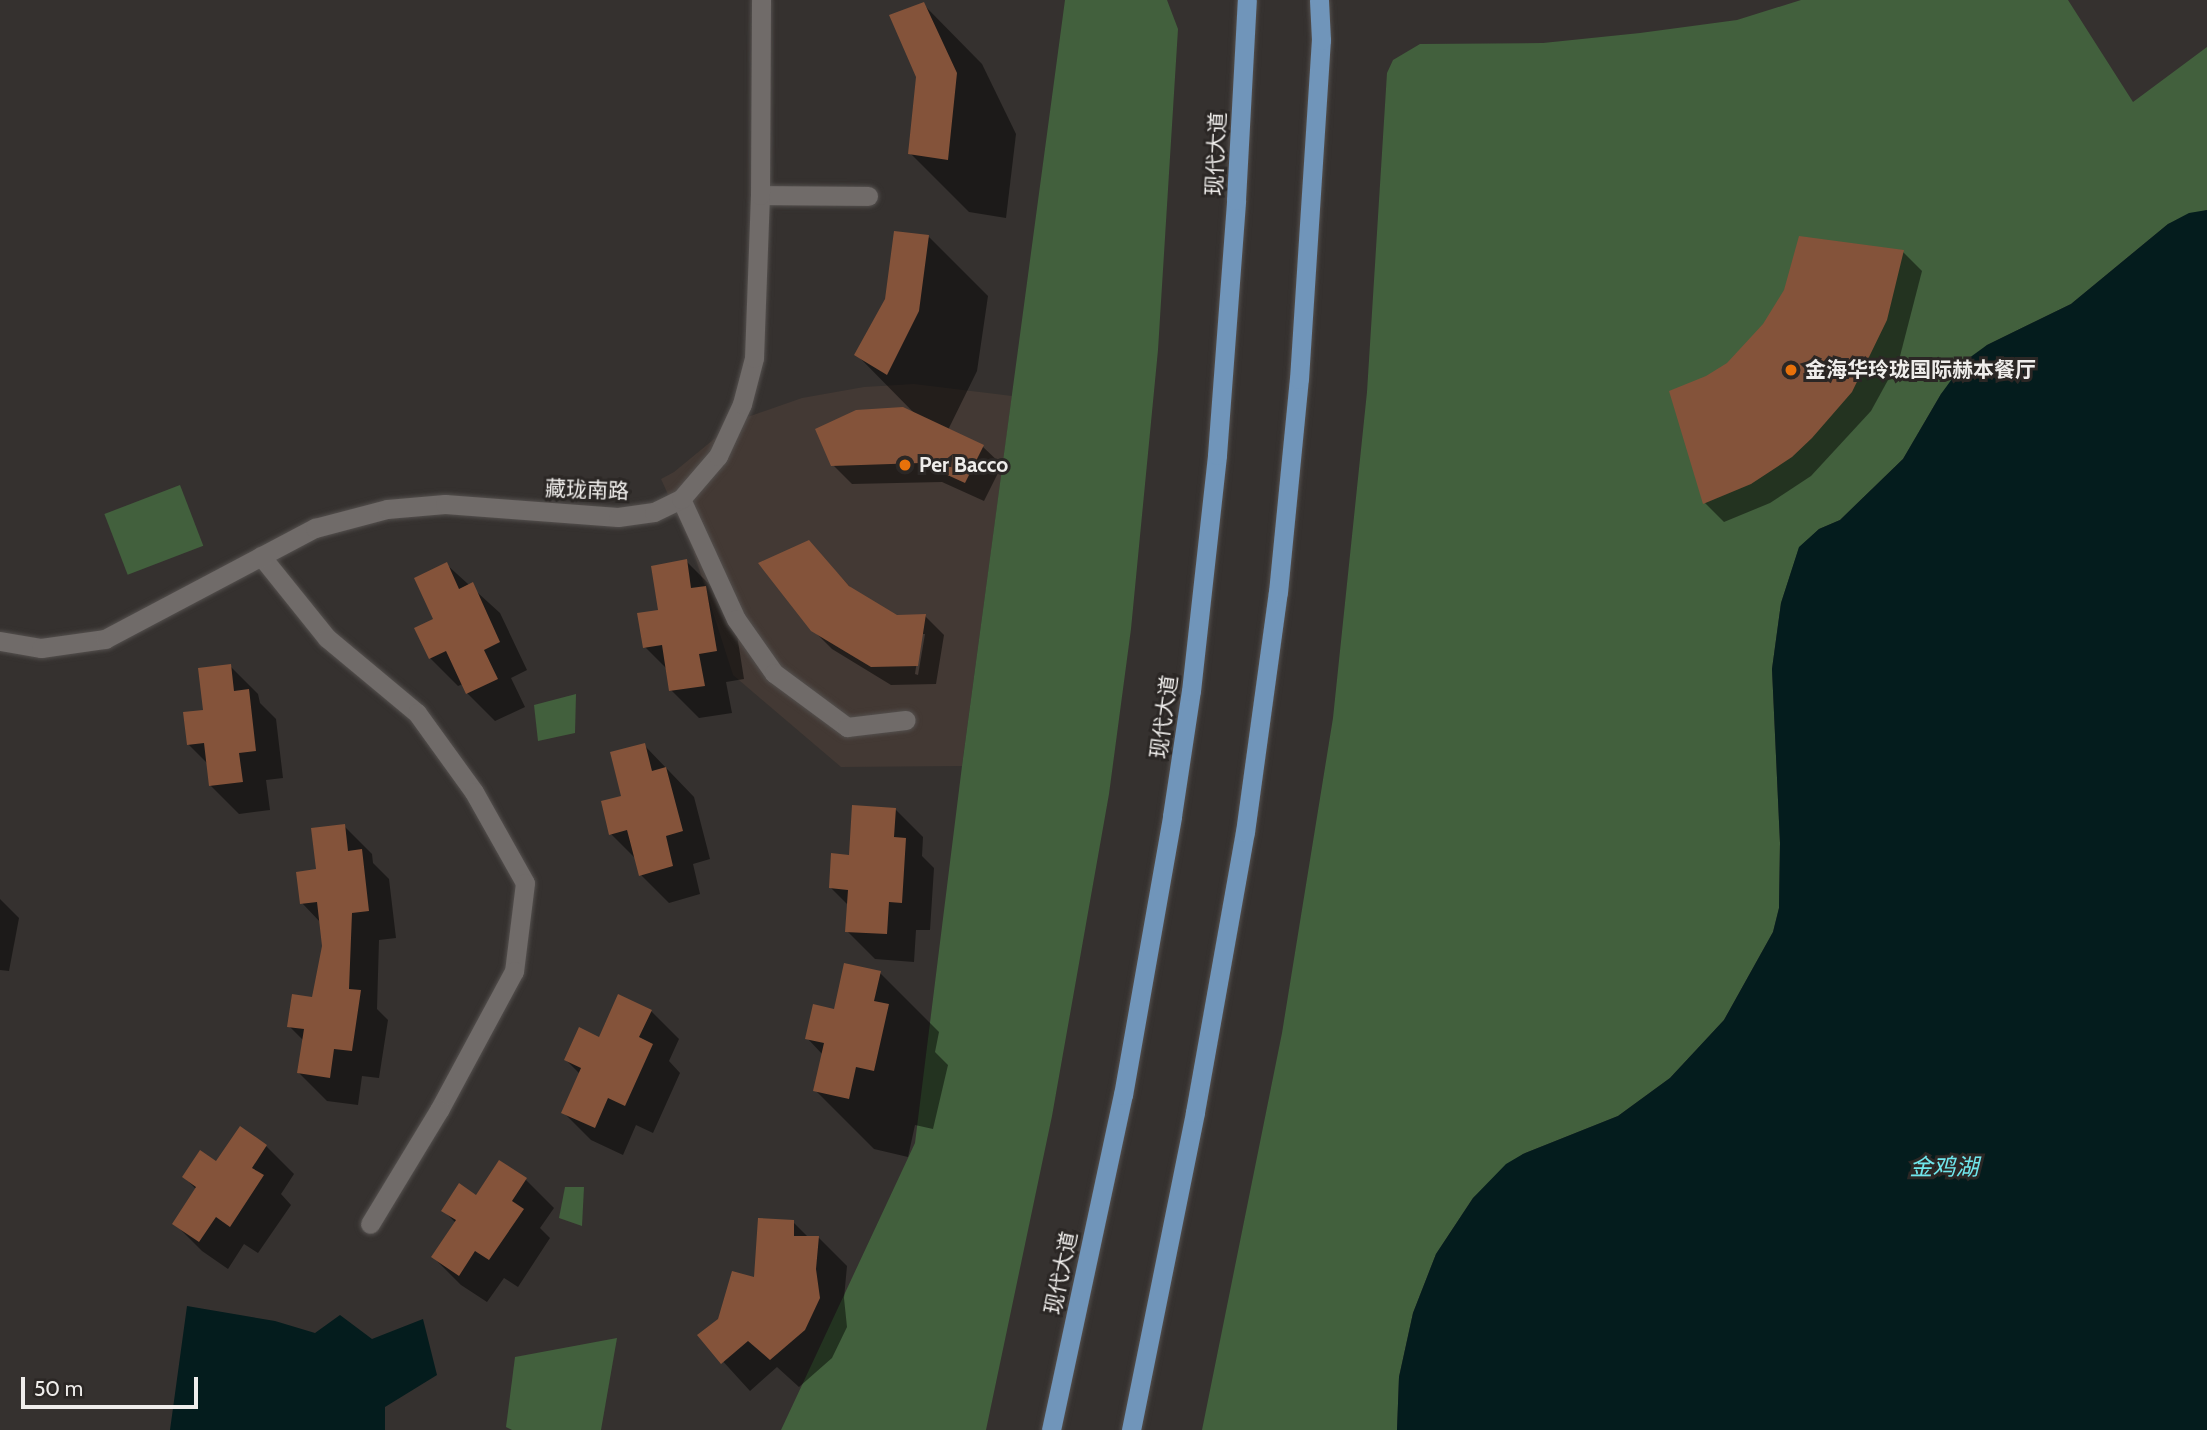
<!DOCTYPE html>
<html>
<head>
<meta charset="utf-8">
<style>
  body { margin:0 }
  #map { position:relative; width:2207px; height:1430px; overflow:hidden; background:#35312f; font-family:Cabin,"Noto Sans SC",sans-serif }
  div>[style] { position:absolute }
  .built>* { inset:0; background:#433934 }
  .green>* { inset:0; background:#42603d; transform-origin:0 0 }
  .water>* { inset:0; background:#041c1d }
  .shadow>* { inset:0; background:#0007 }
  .building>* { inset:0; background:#84533a }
  .roads { filter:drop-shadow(0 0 2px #54504e) drop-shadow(0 0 2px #54504e) }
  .minor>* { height:19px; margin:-9.5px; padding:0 9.5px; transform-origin:9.5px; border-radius:9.5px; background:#706b69 }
  .primary>* { height:19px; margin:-9.5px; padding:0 9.5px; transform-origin:9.5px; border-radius:9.5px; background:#7095ba }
  .dots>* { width:19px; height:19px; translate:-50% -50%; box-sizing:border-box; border:4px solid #2b2725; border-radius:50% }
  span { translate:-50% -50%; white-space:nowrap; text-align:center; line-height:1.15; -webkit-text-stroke:6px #2b2725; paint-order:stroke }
  .street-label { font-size:21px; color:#efedeb }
  .poi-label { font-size:21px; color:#efedeb; font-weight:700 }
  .left { translate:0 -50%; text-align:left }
  .water-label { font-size:23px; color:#70e6ec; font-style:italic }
  .scale { position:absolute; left:21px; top:1377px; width:177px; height:32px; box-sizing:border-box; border:4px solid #efedeb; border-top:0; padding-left:9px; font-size:21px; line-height:24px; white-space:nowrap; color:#efedeb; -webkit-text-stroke:5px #2b2725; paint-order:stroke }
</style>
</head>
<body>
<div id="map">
  <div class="built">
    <div style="clip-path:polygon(914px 384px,1012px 396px,962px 766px,841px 767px,733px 675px,692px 547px,661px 479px,674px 472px,736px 421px,802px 398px,864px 387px)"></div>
  </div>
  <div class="green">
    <div style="clip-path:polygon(1065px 0,1167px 0,1178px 29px,1158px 350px,1131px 629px,1109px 794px,1052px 1116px,986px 1430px,781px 1430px,915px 1143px,962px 766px)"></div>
    <div style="clip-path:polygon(1801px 0,2068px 0,2133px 102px,2207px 47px,2207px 210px,2168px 224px,2071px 304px,1987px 345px,1941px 394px,1903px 459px,1840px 520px,1819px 529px,1799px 548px,1781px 603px,1772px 669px,1780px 843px,1779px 908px,1773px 932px,1724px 1020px,1670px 1078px,1618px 1116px,1523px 1154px,1473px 1198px,1436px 1254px,1413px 1313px,1399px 1377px,1397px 1430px,1202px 1430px,1282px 1033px,1333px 718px,1367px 392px,1387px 73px,1393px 60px,1420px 44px,1543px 43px,1640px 33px,1737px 20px)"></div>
    <div style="left:180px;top:485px;width:65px;height:81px;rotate:69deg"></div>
    <div style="clip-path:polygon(576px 694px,575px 733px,538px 741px,534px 705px)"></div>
    <div style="clip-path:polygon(565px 1187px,584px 1187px,582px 1226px,559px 1218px)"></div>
    <div style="clip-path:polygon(617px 1338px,601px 1430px,512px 1430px,506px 1427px,515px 1357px)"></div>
  </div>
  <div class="water">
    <div style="clip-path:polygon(2207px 210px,2207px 1430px,1397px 1430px,1399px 1377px,1413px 1313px,1436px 1254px,1473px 1198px,1506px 1164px,1523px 1154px,1618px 1116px,1670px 1078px,1724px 1020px,1773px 932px,1779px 908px,1780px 843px,1772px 669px,1781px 603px,1799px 547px,1819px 529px,1840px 520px,1903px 459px,1941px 394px,1965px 361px,1987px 345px,2071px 304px,2168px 224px,2189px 213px)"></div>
    <div style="clip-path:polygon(187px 1306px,275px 1321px,315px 1333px,340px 1315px,372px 1339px,423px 1319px,437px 1375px,385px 1407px,385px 1430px,170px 1430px)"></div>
  </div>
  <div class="shadow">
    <div style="clip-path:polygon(923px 4px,982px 64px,1016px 134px,1006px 218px,969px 212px,910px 153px)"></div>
    <div style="clip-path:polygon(929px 237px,988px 296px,977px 371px,948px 430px,982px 446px,1002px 465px,984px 501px,942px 482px,852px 484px,833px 465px,916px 415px,857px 355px,886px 300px)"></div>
    <div style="clip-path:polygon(1903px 252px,1922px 271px,1899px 360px,1871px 411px,1811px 476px,1770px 503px,1724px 522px,1705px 503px,1707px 378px)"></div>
    <div style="clip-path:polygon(evenodd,808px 542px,853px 590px,897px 617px,925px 616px,944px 635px,936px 684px,891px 685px,832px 649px,812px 629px,808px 542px,921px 634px,925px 634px,918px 675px,915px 674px,921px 634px)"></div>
    <div style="clip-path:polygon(686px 561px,714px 589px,715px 597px,734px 616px,744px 679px,726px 682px,732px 713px,699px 718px,671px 690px,668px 670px,645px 647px)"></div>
    <div style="clip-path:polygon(446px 564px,500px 613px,527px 670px,511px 678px,525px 707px,495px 721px,467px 693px,463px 684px,458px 686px,430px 658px)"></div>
    <div style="clip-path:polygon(230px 666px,258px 694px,260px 703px,276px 719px,283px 778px,266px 780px,270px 810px,239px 814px,211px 786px,208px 764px,188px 744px)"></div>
    <div style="clip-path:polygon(644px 745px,694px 797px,710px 859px,693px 864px,700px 894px,669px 903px,641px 875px,637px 860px,611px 834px)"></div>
    <div style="clip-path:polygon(895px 809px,923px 837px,922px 856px,934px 868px,930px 930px,916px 930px,914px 962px,875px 959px,847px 931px,849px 906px,831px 888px,850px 856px)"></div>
    <div style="clip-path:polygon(344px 826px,372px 854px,373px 863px,389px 879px,396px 938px,379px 940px,377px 1009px,388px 1020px,379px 1078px,362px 1076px,358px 1105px,327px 1101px,299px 1073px,304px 1041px,289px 1026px,313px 999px,324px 946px,321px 923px,302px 903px)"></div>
    <div style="clip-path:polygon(0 899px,19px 918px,9px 971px,0 970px)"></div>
    <div style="clip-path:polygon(880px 973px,939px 1032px,935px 1052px,948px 1065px,933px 1129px,915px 1125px,908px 1157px,874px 1149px,815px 1090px,823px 1055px,807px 1038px)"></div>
    <div style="clip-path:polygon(651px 1011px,679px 1039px,669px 1061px,680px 1073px,653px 1133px,636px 1125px,623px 1155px,591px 1140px,563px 1112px,580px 1074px,566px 1060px)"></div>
    <div style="clip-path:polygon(266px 1146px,294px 1174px,281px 1194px,291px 1205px,258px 1253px,244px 1244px,228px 1269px,202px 1251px,174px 1223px,196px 1189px,184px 1177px)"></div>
    <div style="clip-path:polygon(500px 1162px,526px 1180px,554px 1208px,540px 1228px,550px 1238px,518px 1287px,504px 1278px,487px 1302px,461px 1285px,433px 1257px,456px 1223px,443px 1210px,476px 1197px)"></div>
    <div style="clip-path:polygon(793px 1222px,809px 1238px,819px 1238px,847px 1266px,844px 1298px,847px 1327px,832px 1358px,799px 1387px,777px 1367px,750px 1391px,699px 1335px,719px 1320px,756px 1279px)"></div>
  </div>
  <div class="building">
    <div style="clip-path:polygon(924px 2px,957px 73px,948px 160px,908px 154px,916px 77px,889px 15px)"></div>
    <div style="clip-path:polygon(894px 231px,929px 235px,919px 311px,887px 375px,854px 355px,885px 299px)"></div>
    <div style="clip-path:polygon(1799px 236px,1904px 250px,1887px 320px,1852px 392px,1812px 438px,1792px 457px,1751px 484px,1703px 504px,1669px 391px,1706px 376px,1727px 363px,1763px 324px,1784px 290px)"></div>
    <div style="clip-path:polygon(903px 407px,984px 445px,965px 483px,921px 463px,831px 466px,815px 429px,856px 410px)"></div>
    <div style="clip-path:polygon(809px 540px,849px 586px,897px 615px,926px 614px,918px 666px,871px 667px,811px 631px,758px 563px)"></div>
    <div style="clip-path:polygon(687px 559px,691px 588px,706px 586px,717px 651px,699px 654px,705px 686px,669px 691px,662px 645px,643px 648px,637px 613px,658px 610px,651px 566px)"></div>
    <div style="clip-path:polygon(447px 562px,459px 589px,473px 582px,500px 642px,484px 650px,498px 679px,466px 694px,446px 651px,429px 659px,414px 628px,433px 619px,414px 578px)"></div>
    <div style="clip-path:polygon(231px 664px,234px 691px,249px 689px,256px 751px,239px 753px,243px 782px,209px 786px,204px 743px,187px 745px,183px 712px,203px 710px,198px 668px)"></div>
    <div style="clip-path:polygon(645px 743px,652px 771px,666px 767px,683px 831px,666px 836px,673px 866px,639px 876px,627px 830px,609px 835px,601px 801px,621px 796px,610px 752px)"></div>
    <div style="clip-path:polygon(852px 805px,896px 808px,894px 837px,906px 838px,902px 903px,889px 902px,887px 934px,845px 932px,848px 890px,829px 888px,831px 853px,849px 855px)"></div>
    <div style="clip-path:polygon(345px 824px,348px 851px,362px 849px,369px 911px,352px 913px,349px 989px,361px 990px,352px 1051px,334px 1049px,330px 1078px,297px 1073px,304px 1029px,287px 1027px,292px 994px,312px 997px,322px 946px,317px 902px,300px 904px,296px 872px,316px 869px,311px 828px)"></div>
    <div style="clip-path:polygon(844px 963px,881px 971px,874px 1001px,889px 1004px,874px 1071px,856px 1067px,849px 1099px,813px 1091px,824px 1043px,805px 1039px,813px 1004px,834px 1009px)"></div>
    <div style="clip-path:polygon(618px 994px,652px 1010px,639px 1037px,653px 1044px,625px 1106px,608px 1098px,595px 1128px,561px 1113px,581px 1068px,564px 1060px,579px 1027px,599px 1037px)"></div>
    <div style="clip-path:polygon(240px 1126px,267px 1145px,252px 1168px,264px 1175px,230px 1227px,216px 1217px,199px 1242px,172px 1224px,196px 1187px,182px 1177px,200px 1150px,216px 1161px)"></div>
    <div style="clip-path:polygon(499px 1160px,527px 1178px,512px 1201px,524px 1209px,489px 1260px,475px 1251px,459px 1276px,431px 1257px,456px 1220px,441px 1211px,459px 1183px,476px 1195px)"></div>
    <div style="clip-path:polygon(758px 1218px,794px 1220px,794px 1236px,819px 1236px,816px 1269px,820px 1298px,805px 1330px,770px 1360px,748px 1341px,721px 1364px,697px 1335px,718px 1319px,732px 1271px,754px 1277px)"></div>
  </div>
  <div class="roads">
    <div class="minor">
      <div style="left:760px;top:195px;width:108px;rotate:0.5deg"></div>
      <div style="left:681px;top:499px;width:132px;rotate:65.4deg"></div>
      <div style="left:736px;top:619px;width:66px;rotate:54.9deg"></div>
      <div style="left:774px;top:673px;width:91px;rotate:36.5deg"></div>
      <div style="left:847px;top:727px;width:59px;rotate:-6.8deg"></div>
      <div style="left:261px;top:556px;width:105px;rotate:51.2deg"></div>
      <div style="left:327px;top:638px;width:117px;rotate:39.8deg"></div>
      <div style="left:417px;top:713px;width:97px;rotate:54.2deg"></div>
      <div style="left:474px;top:792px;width:104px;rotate:60.7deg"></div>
      <div style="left:525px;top:883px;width:89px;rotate:97.1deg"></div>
      <div style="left:514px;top:971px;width:158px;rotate:118.3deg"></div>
      <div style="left:439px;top:1110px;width:133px;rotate:121.2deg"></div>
      <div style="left:0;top:641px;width:42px;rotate:9.7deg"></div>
      <div style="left:41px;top:648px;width:65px;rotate:-8deg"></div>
      <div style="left:105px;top:639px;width:238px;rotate:-27.9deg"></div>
      <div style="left:315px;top:528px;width:74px;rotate:-14.8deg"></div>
      <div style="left:387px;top:509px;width:58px;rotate:-4.9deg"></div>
      <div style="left:445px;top:504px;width:173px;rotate:4.3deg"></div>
      <div style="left:618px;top:517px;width:36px;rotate:-8deg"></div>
      <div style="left:654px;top:512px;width:30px;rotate:-26deg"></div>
      <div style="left:681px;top:499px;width:57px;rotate:-49.3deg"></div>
      <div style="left:718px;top:456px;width:57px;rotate:-65.2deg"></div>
      <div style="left:742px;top:404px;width:48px;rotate:-75.4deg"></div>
      <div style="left:754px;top:358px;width:163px;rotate:-87.9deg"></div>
      <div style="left:760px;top:195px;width:195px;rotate:-89.7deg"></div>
    </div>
    <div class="primary">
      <div style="left:1051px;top:1430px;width:343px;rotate:-77.9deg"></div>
      <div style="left:1123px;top:1095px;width:283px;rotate:-80deg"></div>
      <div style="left:1172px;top:816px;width:126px;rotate:-81.4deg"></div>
      <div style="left:1191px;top:691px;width:237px;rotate:-83.7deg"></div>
      <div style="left:1217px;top:455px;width:256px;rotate:-85.7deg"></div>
      <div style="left:1236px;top:200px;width:200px;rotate:-86.9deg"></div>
      <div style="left:1131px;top:1430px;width:324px;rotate:-78.6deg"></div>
      <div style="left:1195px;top:1112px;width:284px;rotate:-79.9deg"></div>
      <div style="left:1245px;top:832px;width:242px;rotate:-82.2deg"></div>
      <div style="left:1278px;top:592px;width:214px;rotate:-84.4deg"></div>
      <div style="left:1299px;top:379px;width:340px;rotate:-86.3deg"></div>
      <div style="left:1321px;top:40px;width:40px;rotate:-92.9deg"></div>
    </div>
  </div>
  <div class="dots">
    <div style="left:1791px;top:370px;background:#e8710a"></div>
    <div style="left:905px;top:465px;background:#e8710a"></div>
  </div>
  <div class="street-label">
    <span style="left:1216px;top:154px;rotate:-87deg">现代大道</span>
    <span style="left:587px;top:490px;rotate:2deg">藏珑南路</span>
    <span style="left:1164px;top:717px;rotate:-82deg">现代大道</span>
    <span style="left:1061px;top:1273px;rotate:-78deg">现代大道</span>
  </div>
  <div class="poi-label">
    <span class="left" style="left:1805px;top:370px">金海华玲珑国际赫本餐厅</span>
    <span class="left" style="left:919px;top:465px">Per Bacco</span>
  </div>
  <div class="water-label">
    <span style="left:1944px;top:1167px">金鸡湖</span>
  </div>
  <div class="scale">50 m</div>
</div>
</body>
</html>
